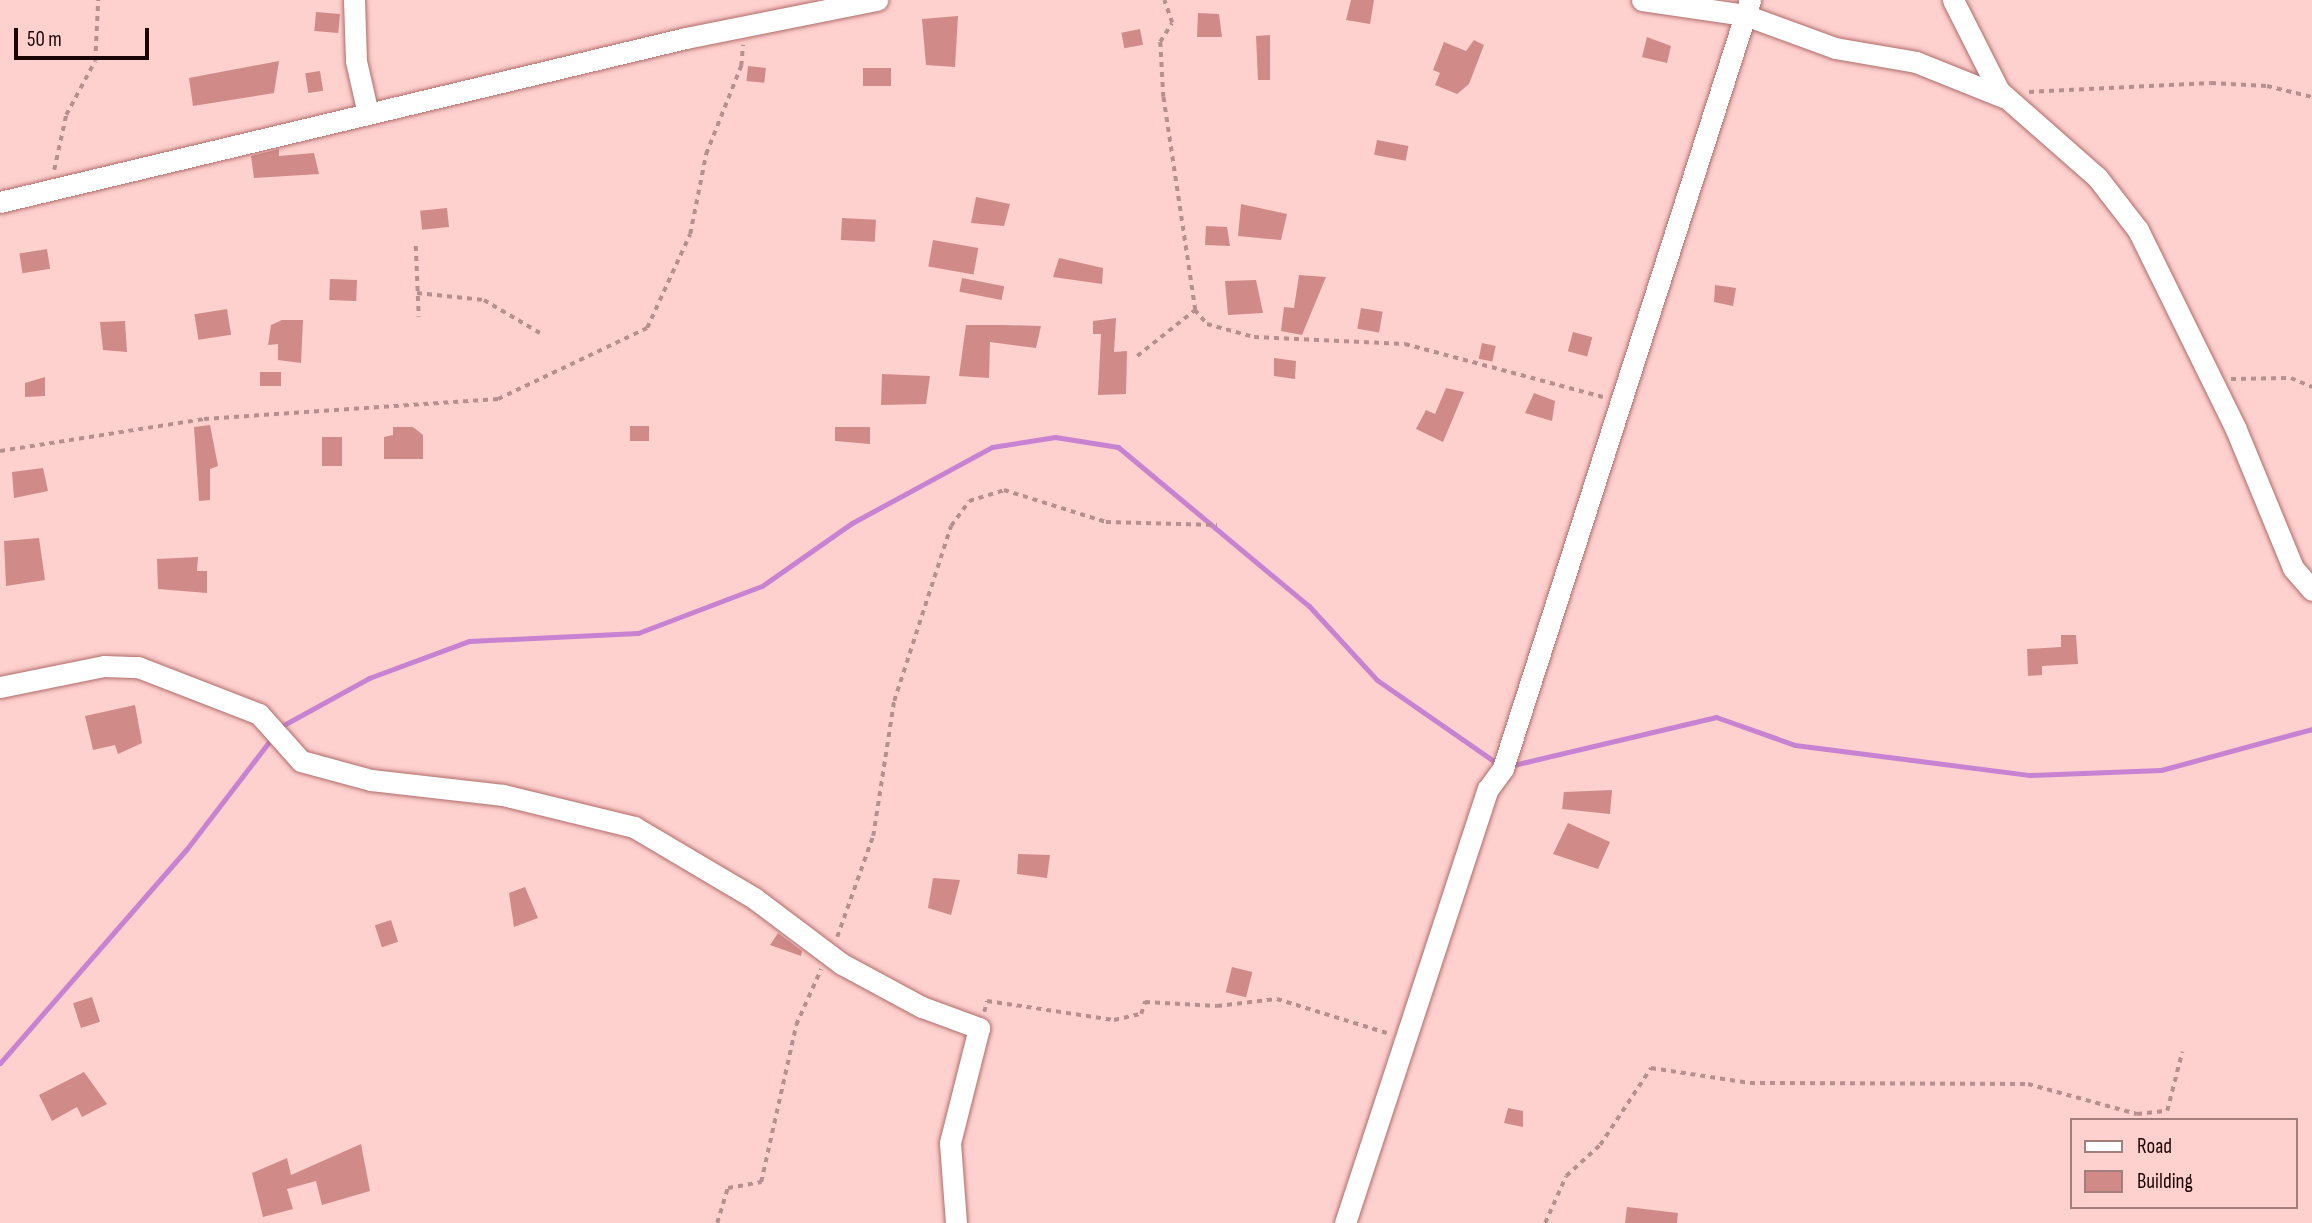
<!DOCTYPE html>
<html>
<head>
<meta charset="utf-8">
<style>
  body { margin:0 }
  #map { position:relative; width:2312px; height:1223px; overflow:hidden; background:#fed0ce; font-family:"Sofia Sans Condensed",sans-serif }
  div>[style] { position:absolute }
  .stream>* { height:5px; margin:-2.5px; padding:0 2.5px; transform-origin:2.5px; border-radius:2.5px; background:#c783d1 }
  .building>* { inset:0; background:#d08b88; transform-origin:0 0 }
  .path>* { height:3.5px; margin-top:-1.75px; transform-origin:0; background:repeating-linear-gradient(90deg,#b6908f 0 5px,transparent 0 10px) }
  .roads { filter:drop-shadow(0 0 2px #af6c69) drop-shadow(0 0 2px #af6c69) }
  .street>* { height:21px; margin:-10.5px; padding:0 10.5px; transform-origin:10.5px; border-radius:10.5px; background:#fff }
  span { translate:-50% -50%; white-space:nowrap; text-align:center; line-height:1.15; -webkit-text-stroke:5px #fed0ce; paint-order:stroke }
  .legend { position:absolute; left:2070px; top:1118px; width:228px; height:91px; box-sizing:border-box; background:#fed0ce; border:2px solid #a37e7d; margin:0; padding:9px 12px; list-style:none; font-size:21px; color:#1a0404 }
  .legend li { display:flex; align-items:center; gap:14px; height:35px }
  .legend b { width:35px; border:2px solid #a37e7d }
  .scale { position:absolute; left:14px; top:28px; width:135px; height:32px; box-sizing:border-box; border:4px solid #1a0404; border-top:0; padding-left:9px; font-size:21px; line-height:24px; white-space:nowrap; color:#1a0404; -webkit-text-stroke:5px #fed0ce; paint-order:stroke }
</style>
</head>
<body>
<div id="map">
  <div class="stream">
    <div style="left:280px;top:727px;width:102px;rotate:-28.8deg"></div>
    <div style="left:369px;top:678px;width:107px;rotate:-20.3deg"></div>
    <div style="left:469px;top:641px;width:169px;rotate:-2.7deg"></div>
    <div style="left:638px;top:633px;width:133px;rotate:-20.8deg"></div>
    <div style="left:762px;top:586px;width:110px;rotate:-35deg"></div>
    <div style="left:852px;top:523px;width:159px;rotate:-28.5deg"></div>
    <div style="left:992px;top:447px;width:64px;rotate:-9deg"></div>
    <div style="left:1055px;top:437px;width:64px;rotate:9deg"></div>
    <div style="left:1118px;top:447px;width:249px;rotate:39.8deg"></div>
    <div style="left:1309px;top:606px;width:100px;rotate:47.4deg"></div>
    <div style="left:1377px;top:680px;width:147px;rotate:34.8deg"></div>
    <div style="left:1509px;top:766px;width:213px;rotate:-13.3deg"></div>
    <div style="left:1716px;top:717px;width:84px;rotate:19.5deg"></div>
    <div style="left:1795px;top:745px;width:237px;rotate:7.3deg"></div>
    <div style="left:2030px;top:775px;width:131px;rotate:-2.2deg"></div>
    <div style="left:2161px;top:770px;width:156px;rotate:-15.2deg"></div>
    <div style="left:0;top:1063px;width:283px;rotate:-48.9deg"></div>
    <div style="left:186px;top:850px;width:141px;rotate:-52.5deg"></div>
  </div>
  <div class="building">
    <div style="clip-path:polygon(1351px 0,1374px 0,1370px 24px,1346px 20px)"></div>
    <div style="left:316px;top:12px;width:24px;height:19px;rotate:5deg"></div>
    <div style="clip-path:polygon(1198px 13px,1219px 14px,1222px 37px,1197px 37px)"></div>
    <div style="clip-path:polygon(958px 16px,955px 67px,926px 65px,922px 19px)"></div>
    <div style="left:1140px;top:29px;width:16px;height:19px;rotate:79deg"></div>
    <div style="clip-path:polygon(1270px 35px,1270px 80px,1258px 80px,1256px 36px)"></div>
    <div style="clip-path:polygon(1647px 37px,1671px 46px,1667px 63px,1642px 57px)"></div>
    <div style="clip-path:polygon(1474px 40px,1484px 45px,1469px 84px,1457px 94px,1435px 85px,1440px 73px,1433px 70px,1444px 42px,1466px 51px)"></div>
    <div style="clip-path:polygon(279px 61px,274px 93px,193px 106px,189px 78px)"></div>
    <div style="left:748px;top:66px;width:18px;height:15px;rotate:6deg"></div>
    <div style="left:891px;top:68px;width:18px;height:28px;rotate:90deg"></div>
    <div style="left:320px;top:71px;width:20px;height:15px;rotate:81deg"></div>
    <div style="left:1377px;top:140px;width:32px;height:15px;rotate:11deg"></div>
    <div style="clip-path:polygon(279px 149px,279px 156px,314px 153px,319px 174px,254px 178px,251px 156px)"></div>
    <div style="clip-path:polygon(976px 197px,1010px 204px,1004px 226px,971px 223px)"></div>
    <div style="clip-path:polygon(1241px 204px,1287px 214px,1281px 240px,1238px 236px)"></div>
    <div style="left:447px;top:208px;width:19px;height:27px;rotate:84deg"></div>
    <div style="left:842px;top:218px;width:34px;height:22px;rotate:3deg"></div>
    <div style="clip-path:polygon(1206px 226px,1227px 227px,1230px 246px,1205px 245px)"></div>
    <div style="left:933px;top:240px;width:46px;height:27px;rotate:10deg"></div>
    <div style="left:47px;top:249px;width:20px;height:28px;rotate:81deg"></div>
    <div style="clip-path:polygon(1059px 258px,1103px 268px,1102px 284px,1053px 277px)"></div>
    <div style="clip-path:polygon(1299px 275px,1326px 277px,1302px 335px,1281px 331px,1284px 307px,1294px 308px)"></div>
    <div style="left:962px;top:278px;width:43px;height:14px;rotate:11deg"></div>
    <div style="left:330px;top:279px;width:27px;height:21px;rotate:2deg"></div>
    <div style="clip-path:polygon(1256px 280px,1263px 313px,1228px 315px,1225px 281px)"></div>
    <div style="clip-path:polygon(1715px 285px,1736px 288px,1733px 306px,1714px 302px)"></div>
    <div style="left:1361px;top:308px;width:22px;height:21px;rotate:10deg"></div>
    <div style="left:227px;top:309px;width:26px;height:33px;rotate:81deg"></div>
    <div style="clip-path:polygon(1116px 318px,1114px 352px,1127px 351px,1126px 394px,1098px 395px,1101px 334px,1093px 334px,1093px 321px)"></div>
    <div style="clip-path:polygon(282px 320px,303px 320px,301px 363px,278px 360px,278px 344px,268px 345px,271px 325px)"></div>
    <div style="clip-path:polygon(125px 321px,127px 352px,103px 350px,100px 322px)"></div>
    <div style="clip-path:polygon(966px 325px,1004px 325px,1041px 326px,1036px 348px,990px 342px,989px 378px,959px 376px)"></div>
    <div style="left:1573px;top:332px;width:20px;height:20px;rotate:15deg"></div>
    <div style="left:1482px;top:343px;width:14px;height:16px;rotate:12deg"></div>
    <div style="clip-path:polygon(1274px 358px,1296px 361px,1295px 379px,1274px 376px)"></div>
    <div style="left:260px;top:372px;width:21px;height:14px"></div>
    <div style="clip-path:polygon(882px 374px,930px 376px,926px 404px,881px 405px)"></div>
    <div style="clip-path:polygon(45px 377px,45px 396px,25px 397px,25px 383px)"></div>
    <div style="clip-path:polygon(1446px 388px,1464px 392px,1443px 442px,1416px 429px,1426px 410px,1435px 414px)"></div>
    <div style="clip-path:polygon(1534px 393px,1555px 401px,1552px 421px,1525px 413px)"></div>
    <div style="clip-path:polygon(210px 425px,218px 466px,210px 469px,210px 500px,199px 501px,194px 427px)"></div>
    <div style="left:630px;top:426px;width:19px;height:15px"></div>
    <div style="clip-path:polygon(393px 427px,413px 427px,423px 435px,423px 459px,384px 459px,384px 437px,393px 435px)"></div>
    <div style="clip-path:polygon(835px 427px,870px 427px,870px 444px,835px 441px)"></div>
    <div style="left:322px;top:437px;width:20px;height:29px"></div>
    <div style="clip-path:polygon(43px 468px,48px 491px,14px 498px,12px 472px)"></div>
    <div style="clip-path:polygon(39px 538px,45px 580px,6px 586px,4px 541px)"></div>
    <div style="clip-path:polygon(198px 557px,197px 571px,207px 571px,207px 593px,158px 589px,157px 559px)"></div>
    <div style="clip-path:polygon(2061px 635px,2076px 635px,2078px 664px,2042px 666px,2042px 675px,2028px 676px,2027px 649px,2061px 647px)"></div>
    <div style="clip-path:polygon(135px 705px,142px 743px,118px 754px,115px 745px,93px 750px,85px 716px)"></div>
    <div style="clip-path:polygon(1612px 790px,1610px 814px,1562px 809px,1564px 792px)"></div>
    <div style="clip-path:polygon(1568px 823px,1610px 842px,1598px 869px,1553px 854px)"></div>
    <div style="clip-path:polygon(1018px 854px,1050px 855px,1047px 878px,1017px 874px)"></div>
    <div style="clip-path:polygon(933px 878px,960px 880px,951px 915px,928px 908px)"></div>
    <div style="clip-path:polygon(525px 887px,538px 918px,514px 927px,509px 893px)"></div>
    <div style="left:391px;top:920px;width:23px;height:17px;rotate:72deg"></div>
    <div style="clip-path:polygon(778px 933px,802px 951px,801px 956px,770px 945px)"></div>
    <div style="left:1232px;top:967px;width:21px;height:26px;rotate:14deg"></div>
    <div style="left:92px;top:997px;width:26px;height:20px;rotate:72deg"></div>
    <div style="clip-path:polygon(84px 1072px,107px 1104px,82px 1117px,77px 1107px,52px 1121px,39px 1095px)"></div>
    <div style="clip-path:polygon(1508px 1108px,1523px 1111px,1523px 1127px,1504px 1123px)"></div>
    <div style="clip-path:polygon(361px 1144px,370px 1191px,322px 1205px,316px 1181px,287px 1189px,293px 1209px,263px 1217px,252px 1173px,287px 1158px,291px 1175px)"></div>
    <div style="clip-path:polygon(1627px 1207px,1678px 1213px,1677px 1223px,1625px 1223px)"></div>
  </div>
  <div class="path">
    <div style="left:2029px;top:92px;width:182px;rotate:-2.8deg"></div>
    <div style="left:2211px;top:83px;width:56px;rotate:3.1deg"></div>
    <div style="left:2267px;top:86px;width:46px;rotate:13.7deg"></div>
    <div style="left:54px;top:170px;width:56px;rotate:-77.7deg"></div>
    <div style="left:66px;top:115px;width:61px;rotate:-61.8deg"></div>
    <div style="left:95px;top:61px;width:61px;rotate:-87.2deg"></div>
    <div style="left:416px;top:246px;width:71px;rotate:87.6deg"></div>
    <div style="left:417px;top:293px;width:67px;rotate:6deg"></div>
    <div style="left:484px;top:300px;width:65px;rotate:30.5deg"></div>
    <div style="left:1195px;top:310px;width:18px;rotate:49deg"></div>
    <div style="left:1207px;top:324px;width:49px;rotate:15.5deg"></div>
    <div style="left:1254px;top:337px;width:151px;rotate:2.7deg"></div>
    <div style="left:1405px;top:344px;width:205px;rotate:15deg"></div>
    <div style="left:1137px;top:356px;width:74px;rotate:-38.4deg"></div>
    <div style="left:1195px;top:310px;width:215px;rotate:-98.5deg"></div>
    <div style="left:1163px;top:97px;width:55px;rotate:-93.1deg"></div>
    <div style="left:1160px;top:42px;width:22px;rotate:-58deg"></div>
    <div style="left:1172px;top:23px;width:24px;rotate:-109deg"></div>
    <div style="left:2231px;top:379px;width:60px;rotate:-1deg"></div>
    <div style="left:2291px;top:378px;width:23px;rotate:23deg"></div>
    <div style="left:0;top:451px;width:206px;rotate:-8.9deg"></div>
    <div style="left:204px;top:419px;width:295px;rotate:-3.9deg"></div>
    <div style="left:498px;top:399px;width:165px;rotate:-25.5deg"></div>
    <div style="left:647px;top:328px;width:103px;rotate:-65.4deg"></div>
    <div style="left:690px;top:234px;width:82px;rotate:-78.7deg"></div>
    <div style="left:706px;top:154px;width:95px;rotate:-68.3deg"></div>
    <div style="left:741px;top:66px;width:21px;rotate:-85deg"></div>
    <div style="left:837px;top:937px;width:107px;rotate:-70.4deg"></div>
    <div style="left:873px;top:836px;width:137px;rotate:-81.2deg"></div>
    <div style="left:894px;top:701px;width:184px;rotate:-72deg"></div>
    <div style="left:951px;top:526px;width:31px;rotate:-54deg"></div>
    <div style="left:969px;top:501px;width:37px;rotate:-17deg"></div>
    <div style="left:1004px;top:490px;width:107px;rotate:17.4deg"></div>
    <div style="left:1106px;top:522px;width:111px;rotate:1.5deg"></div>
    <div style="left:984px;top:1012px;width:11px;rotate:-75deg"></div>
    <div style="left:987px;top:1001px;width:128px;rotate:8.5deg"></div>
    <div style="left:1114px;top:1020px;width:28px;rotate:-13deg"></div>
    <div style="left:1141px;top:1014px;width:13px;rotate:-72deg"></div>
    <div style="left:1145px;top:1002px;width:72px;rotate:3.2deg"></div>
    <div style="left:1217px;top:1006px;width:60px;rotate:-6.7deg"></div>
    <div style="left:1277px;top:999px;width:115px;rotate:17.2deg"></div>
    <div style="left:717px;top:1223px;width:37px;rotate:-73deg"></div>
    <div style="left:728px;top:1188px;width:34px;rotate:-10deg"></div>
    <div style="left:761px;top:1182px;width:161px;rotate:-77.4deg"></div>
    <div style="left:796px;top:1025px;width:61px;rotate:-65.9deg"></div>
    <div style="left:1545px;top:1223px;width:51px;rotate:-65.9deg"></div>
    <div style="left:1566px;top:1176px;width:46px;rotate:-42.4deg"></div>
    <div style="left:1600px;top:1145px;width:92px;rotate:-56.5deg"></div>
    <div style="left:1651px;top:1068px;width:100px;rotate:8.6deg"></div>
    <div style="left:1750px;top:1083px;width:278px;rotate:0.2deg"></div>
    <div style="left:2028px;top:1084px;width:113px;rotate:15.4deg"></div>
    <div style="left:2137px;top:1114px;width:30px;rotate:-6deg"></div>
    <div style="left:2167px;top:1111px;width:61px;rotate:-75.7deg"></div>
  </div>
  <div class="roads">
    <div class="street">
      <div style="left:354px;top:0;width:61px;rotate:88.1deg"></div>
      <div style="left:356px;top:61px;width:54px;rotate:77.2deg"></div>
      <div style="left:1642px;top:0;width:104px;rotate:8.3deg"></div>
      <div style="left:1745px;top:15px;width:96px;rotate:20.1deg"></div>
      <div style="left:1835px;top:48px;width:82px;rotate:9.8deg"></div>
      <div style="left:1916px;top:62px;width:94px;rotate:21.9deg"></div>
      <div style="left:1953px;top:0;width:102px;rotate:63.2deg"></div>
      <div style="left:1999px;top:91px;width:130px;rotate:41.3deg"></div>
      <div style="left:2097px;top:177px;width:67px;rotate:52.3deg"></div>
      <div style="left:2138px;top:230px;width:220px;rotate:63.8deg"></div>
      <div style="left:2235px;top:427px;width:152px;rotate:67.6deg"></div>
      <div style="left:2293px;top:568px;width:29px;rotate:49deg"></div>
      <div style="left:0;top:202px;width:705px;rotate:-13.45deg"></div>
      <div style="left:686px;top:38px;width:195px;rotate:-11.3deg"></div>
      <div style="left:0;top:687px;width:106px;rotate:-11.4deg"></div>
      <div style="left:104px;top:666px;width:34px;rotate:2deg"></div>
      <div style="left:138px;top:667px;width:130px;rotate:21.2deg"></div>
      <div style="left:259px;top:714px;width:63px;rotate:48.2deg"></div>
      <div style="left:301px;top:761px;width:73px;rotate:15.2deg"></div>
      <div style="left:371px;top:780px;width:133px;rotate:6.5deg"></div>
      <div style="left:503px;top:795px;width:135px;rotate:13.7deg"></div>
      <div style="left:634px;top:827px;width:139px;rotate:30.6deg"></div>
      <div style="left:754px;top:898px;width:110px;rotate:36.9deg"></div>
      <div style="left:842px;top:964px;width:91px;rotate:28.3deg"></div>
      <div style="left:922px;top:1007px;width:61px;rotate:20.2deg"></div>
      <div style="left:979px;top:1028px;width:119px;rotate:104.2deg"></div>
      <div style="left:950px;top:1143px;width:80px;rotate:85.7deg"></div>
      <div style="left:1345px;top:1223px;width:457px;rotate:-71.8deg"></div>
      <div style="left:1488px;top:789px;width:26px;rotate:-54deg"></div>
      <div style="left:1503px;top:768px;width:807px;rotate:-72.17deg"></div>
    </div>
  </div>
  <ul class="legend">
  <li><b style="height:9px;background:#fff"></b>Road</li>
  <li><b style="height:19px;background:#d08b88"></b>Building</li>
  </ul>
  <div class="scale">50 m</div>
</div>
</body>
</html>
